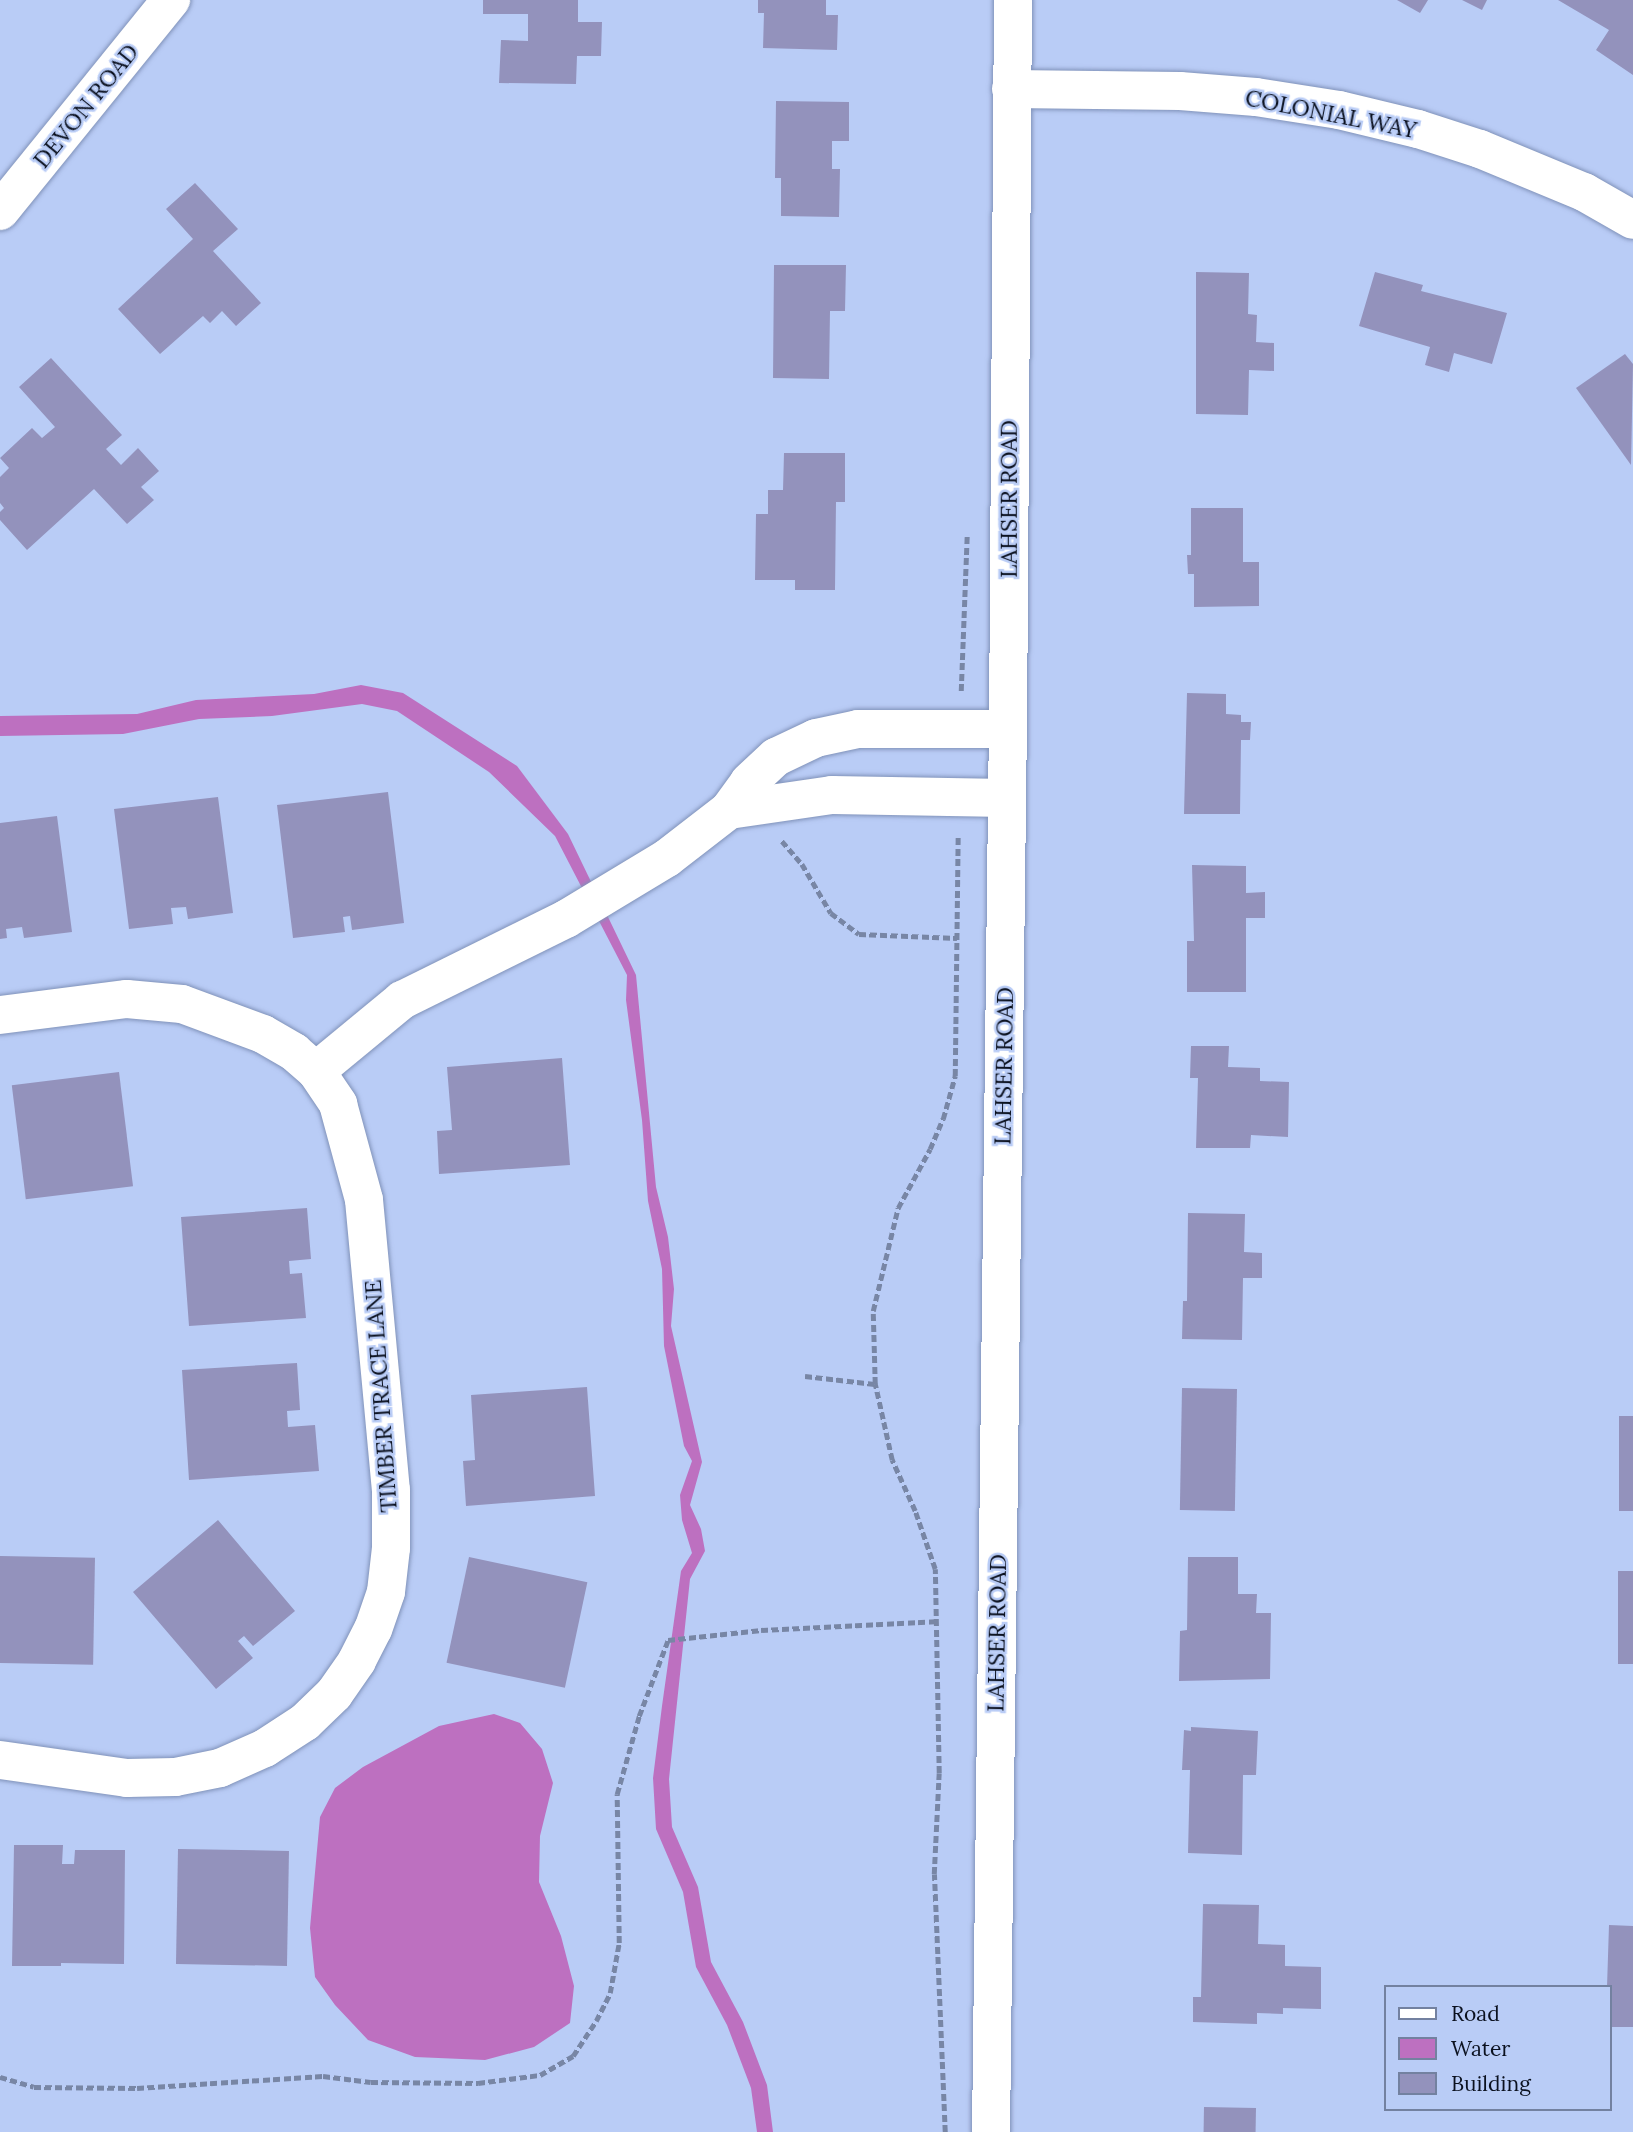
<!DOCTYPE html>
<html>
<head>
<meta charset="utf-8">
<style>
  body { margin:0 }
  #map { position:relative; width:1633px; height:2132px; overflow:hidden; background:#b9ccf6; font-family:Lora,serif }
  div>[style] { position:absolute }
  .water>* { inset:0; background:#bd70c0 }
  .building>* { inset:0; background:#9392bc; transform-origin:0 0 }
  .path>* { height:4.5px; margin-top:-2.25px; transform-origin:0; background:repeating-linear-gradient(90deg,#7886a5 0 7px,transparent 0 10.5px) }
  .roads { filter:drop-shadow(0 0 2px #8092b9) drop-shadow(0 0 2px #8092b9) }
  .minor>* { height:38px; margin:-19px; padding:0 19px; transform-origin:19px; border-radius:19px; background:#fff }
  span { translate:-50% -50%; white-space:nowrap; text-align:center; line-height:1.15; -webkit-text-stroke:5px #b9ccf6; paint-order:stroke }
  .street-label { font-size:23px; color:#0b111f }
  .legend { position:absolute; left:1384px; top:1985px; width:228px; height:126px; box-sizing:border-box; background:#b9ccf6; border:2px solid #7381a0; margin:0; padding:9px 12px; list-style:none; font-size:21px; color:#0b111f }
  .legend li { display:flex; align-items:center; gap:14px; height:35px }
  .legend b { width:35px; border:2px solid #7381a0 }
</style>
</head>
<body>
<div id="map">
  <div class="water">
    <div style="clip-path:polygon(361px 685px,403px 693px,517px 766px,568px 834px,636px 975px,656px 1187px,668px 1237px,674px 1289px,671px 1326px,702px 1462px,690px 1505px,701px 1529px,705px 1551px,690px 1579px,669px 1779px,672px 1827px,698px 1887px,711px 1962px,743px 2022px,767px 2085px,773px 2132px,757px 2132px,751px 2088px,727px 2025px,696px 1967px,683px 1892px,656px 1829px,653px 1778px,662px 1706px,681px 1571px,692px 1553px,682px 1520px,680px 1495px,692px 1461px,684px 1446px,664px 1346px,662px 1269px,648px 1201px,642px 1120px,626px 1000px,627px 975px,555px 836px,489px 772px,397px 711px,362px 704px,272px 716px,199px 719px,123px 734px,0 736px,0 716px,137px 714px,196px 700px,314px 694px)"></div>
    <div style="clip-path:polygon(494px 1714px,520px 1723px,542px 1749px,553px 1783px,540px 1836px,539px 1882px,561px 1936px,574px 1986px,570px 2023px,534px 2047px,485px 2060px,415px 2057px,368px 2040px,335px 2005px,315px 1977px,310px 1928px,320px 1817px,335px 1788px,363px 1767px,439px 1726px)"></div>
  </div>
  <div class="building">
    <div style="clip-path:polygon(483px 0,578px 0,578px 22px,602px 22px,601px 56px,577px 56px,576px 84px,499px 83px,501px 40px,528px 41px,528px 14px,483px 14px)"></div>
    <div style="clip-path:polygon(758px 0,826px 0,826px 15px,838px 15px,837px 50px,763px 48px,764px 13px,758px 13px)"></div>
    <div style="clip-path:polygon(1397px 0,1428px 0,1420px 13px)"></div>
    <div style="clip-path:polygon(1462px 0,1487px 0,1482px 10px)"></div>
    <div style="clip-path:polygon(1558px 0,1633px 0,1633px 75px,1596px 50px,1609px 30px)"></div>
    <div style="clip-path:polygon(776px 101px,849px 102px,849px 141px,832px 141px,832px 169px,840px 169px,839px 217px,781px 216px,781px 178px,775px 178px)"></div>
    <div style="clip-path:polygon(195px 183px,238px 229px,213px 251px,261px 303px,236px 326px,222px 311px,210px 323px,203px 316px,160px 354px,118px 309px,193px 239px,166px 209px)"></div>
    <div style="clip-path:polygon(774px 265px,846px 265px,845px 311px,830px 311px,829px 379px,773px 378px)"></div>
    <div style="clip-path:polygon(1196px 272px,1249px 273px,1248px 314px,1257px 315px,1256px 342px,1274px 343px,1274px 371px,1249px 370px,1248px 415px,1196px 414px)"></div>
    <div style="clip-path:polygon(1375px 272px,1423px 285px,1421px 291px,1507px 313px,1492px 364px,1454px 353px,1449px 372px,1425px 365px,1430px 347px,1359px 326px)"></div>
    <div style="clip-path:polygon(1625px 354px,1633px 364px,1631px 465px,1576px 388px)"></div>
    <div style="clip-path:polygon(51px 358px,122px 435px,106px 449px,121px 465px,138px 448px,159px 471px,141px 487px,154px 500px,127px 524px,94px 489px,27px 550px,0 520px,0 512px,4px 508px,0 503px,0 477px,9px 468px,0 458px,32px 428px,42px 438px,55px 427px,19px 387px)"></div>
    <div style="clip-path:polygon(784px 453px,845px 453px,845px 502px,836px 502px,835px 590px,795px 590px,795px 580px,755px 580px,756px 514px,768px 514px,768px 490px,783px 490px)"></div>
    <div style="clip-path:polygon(1191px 508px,1243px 508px,1243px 562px,1259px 562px,1259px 606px,1194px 607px,1194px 574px,1188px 574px,1187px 555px,1191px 555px)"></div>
    <div style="clip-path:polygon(1187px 693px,1226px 694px,1226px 714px,1241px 715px,1241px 722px,1251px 722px,1250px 740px,1241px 740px,1240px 814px,1184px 814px)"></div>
    <div style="clip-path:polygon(388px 792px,404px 923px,352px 930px,350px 916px,343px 917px,345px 932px,293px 938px,277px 805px)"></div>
    <div style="clip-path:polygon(218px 797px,233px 913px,188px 919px,186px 907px,171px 908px,173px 924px,129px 929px,114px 809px)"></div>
    <div style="clip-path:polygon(57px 816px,72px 932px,24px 938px,22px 927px,6px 929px,7px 938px,0 939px,0 823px)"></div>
    <div style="clip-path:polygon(1192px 865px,1246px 866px,1246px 893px,1265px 892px,1265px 918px,1246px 918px,1246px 992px,1187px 992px,1187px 941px,1194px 941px)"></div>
    <div style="clip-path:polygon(1191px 1046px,1229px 1046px,1228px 1067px,1260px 1068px,1260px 1081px,1289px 1082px,1288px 1137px,1251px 1135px,1250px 1148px,1196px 1148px,1198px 1078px,1190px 1078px)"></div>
    <div style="clip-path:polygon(562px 1058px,570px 1165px,439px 1174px,437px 1131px,452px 1130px,447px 1067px)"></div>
    <div style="left:119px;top:1072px;width:115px;height:108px;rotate:83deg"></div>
    <div style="clip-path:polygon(307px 1208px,311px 1259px,289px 1261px,290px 1274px,302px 1273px,306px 1318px,189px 1326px,181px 1217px)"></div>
    <div style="clip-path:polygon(1188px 1213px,1245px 1214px,1244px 1252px,1262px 1253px,1262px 1278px,1243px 1278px,1242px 1340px,1182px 1339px,1183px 1301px,1187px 1301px)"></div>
    <div style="clip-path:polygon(297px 1363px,300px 1410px,287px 1411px,288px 1427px,315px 1425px,319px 1471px,189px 1480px,182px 1370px)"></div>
    <div style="clip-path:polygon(587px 1387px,595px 1496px,466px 1506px,463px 1461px,475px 1460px,471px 1395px)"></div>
    <div style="left:1182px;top:1388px;width:55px;height:122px;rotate:1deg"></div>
    <div style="left:1619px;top:1416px;width:14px;height:95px"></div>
    <div style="clip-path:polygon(218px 1520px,295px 1611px,253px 1646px,244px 1636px,238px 1641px,253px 1658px,216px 1689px,133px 1592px)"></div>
    <div style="left:0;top:1556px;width:95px;height:107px;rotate:1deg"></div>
    <div style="left:469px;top:1557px;width:121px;height:108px;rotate:12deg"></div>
    <div style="clip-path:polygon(1188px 1557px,1238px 1557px,1238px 1594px,1257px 1594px,1256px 1613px,1271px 1613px,1270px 1679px,1179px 1681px,1180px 1631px,1187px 1630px)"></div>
    <div style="left:1618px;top:1571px;width:15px;height:93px"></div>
    <div style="clip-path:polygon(1191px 1727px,1258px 1731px,1256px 1775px,1243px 1775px,1242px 1855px,1188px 1853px,1190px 1770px,1182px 1770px,1184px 1730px,1191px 1731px)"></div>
    <div style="clip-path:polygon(14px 1845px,63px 1845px,62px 1864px,74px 1864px,75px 1850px,125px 1850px,124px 1964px,61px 1963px,61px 1966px,12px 1966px)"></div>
    <div style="left:178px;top:1849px;width:111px;height:115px;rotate:1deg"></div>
    <div style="clip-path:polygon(1203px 1904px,1259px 1905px,1258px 1944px,1285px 1945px,1285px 1966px,1321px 1967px,1321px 2009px,1283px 2008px,1283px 2014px,1257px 2013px,1257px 2024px,1193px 2022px,1193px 1997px,1201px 1997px)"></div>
    <div style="clip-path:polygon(1609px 1925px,1633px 1926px,1633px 2027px,1610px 2027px,1610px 1987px,1607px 1987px)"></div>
    <div style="left:1204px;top:2107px;width:52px;height:25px;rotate:1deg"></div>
  </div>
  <div class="path">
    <div style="left:961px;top:691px;width:155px;rotate:-87.8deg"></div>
    <div style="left:782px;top:841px;width:30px;rotate:49deg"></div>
    <div style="left:802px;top:864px;width:57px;rotate:59.4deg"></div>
    <div style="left:831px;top:913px;width:35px;rotate:37deg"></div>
    <div style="left:859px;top:934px;width:98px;rotate:2.3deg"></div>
    <div style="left:805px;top:1376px;width:70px;rotate:6.5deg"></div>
    <div style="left:0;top:2077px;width:35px;rotate:16deg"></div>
    <div style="left:34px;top:2087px;width:103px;rotate:0.6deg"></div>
    <div style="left:137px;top:2088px;width:186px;rotate:-3.7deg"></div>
    <div style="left:323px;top:2076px;width:48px;rotate:7.1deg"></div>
    <div style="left:371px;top:2082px;width:107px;rotate:0.5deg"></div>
    <div style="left:478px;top:2083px;width:63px;rotate:-7.4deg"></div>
    <div style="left:540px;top:2075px;width:38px;rotate:-30deg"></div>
    <div style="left:573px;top:2056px;width:42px;rotate:-56.7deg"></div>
    <div style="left:596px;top:2021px;width:31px;rotate:-63deg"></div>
    <div style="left:610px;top:1993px;width:51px;rotate:-79.8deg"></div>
    <div style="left:619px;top:1943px;width:149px;rotate:-90.8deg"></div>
    <div style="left:617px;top:1794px;width:81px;rotate:-74.2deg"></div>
    <div style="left:639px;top:1716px;width:81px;rotate:-69.1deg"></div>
    <div style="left:668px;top:1640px;width:94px;rotate:-6.1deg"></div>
    <div style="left:761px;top:1630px;width:175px;rotate:-2.9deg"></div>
    <div style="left:945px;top:2132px;width:258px;rotate:-92.4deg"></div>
    <div style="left:934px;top:1874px;width:101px;rotate:-87.2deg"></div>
    <div style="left:939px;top:1773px;width:204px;rotate:-91.1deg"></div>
    <div style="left:935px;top:1569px;width:61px;rotate:-109deg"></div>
    <div style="left:915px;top:1511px;width:56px;rotate:-114.3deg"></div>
    <div style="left:892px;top:1460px;width:78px;rotate:-102.6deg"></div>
    <div style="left:875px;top:1384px;width:73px;rotate:-91.6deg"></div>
    <div style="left:873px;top:1311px;width:106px;rotate:-76.4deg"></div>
    <div style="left:898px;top:1208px;width:67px;rotate:-61.5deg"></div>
    <div style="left:930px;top:1149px;width:33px;rotate:-67deg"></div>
    <div style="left:943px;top:1119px;width:45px;rotate:-74.4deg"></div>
    <div style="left:955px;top:1076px;width:240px;rotate:-89.3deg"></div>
  </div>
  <div class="roads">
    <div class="minor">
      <div style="left:1011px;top:89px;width:169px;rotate:0.7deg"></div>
      <div style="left:1180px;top:91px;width:76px;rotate:4.5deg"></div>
      <div style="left:1256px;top:97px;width:84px;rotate:8.9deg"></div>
      <div style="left:1339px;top:110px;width:81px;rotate:13.5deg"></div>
      <div style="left:1418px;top:129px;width:65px;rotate:17.9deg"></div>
      <div style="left:1480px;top:149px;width:113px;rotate:22.5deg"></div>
      <div style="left:1584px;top:192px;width:56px;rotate:29.7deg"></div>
      <div style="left:0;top:211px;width:272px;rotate:-51deg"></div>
      <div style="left:729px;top:810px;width:104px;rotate:-8.3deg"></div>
      <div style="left:832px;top:795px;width:175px;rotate:1deg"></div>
      <div style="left:0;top:1015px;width:128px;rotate:-7.2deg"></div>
      <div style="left:127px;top:999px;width:55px;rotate:5.2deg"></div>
      <div style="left:182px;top:1004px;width:86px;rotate:20.3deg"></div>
      <div style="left:263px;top:1034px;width:36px;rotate:30deg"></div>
      <div style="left:294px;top:1052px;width:29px;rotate:41deg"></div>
      <div style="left:316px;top:1071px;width:40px;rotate:56deg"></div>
      <div style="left:338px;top:1104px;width:99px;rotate:74.8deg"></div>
      <div style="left:364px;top:1200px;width:291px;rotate:84.7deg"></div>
      <div style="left:391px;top:1490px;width:58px;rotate:90deg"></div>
      <div style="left:391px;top:1548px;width:44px;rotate:96.5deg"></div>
      <div style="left:386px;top:1592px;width:39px;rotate:109deg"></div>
      <div style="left:373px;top:1629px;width:36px;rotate:117deg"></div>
      <div style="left:357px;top:1661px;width:40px;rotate:124.9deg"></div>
      <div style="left:334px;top:1694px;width:40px;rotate:136deg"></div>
      <div style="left:305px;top:1722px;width:48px;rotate:147deg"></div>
      <div style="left:265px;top:1748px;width:49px;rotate:156deg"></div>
      <div style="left:220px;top:1768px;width:46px;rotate:168.7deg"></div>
      <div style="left:175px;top:1777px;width:48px;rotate:178.8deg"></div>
      <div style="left:127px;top:1778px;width:128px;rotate:-171.9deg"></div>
      <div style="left:316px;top:1071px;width:112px;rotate:-39.5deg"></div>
      <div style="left:402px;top:1000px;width:183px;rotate:-26.3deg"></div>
      <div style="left:566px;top:919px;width:118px;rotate:-31.1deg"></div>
      <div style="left:667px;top:858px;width:78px;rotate:-37.7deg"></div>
      <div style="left:729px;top:810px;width:34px;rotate:-54deg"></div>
      <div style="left:749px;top:782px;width:37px;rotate:-43deg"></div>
      <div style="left:776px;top:757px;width:44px;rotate:-25.4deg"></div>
      <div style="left:816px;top:738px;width:43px;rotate:-12.1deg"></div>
      <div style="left:858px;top:729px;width:150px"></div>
      <div style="left:991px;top:2132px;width:1403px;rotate:-89.31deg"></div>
      <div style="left:1008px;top:729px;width:729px;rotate:-89.61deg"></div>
    </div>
  </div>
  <div class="street-label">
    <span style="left:86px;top:106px;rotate:-51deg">DEVON ROAD</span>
    <span style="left:1331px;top:114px;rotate:11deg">COLONIAL WAY</span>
    <span style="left:1009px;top:499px;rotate:-90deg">LAHSER ROAD</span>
    <span style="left:1004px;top:1066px;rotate:-89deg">LAHSER ROAD</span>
    <span style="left:381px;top:1396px;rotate:-94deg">TIMBER TRACE LANE</span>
    <span style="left:997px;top:1633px;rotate:-89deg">LAHSER ROAD</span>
  </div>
  <ul class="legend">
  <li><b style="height:9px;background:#fff"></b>Road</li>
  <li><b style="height:19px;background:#bd70c0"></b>Water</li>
  <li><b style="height:19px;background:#9392bc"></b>Building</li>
  </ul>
</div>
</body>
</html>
